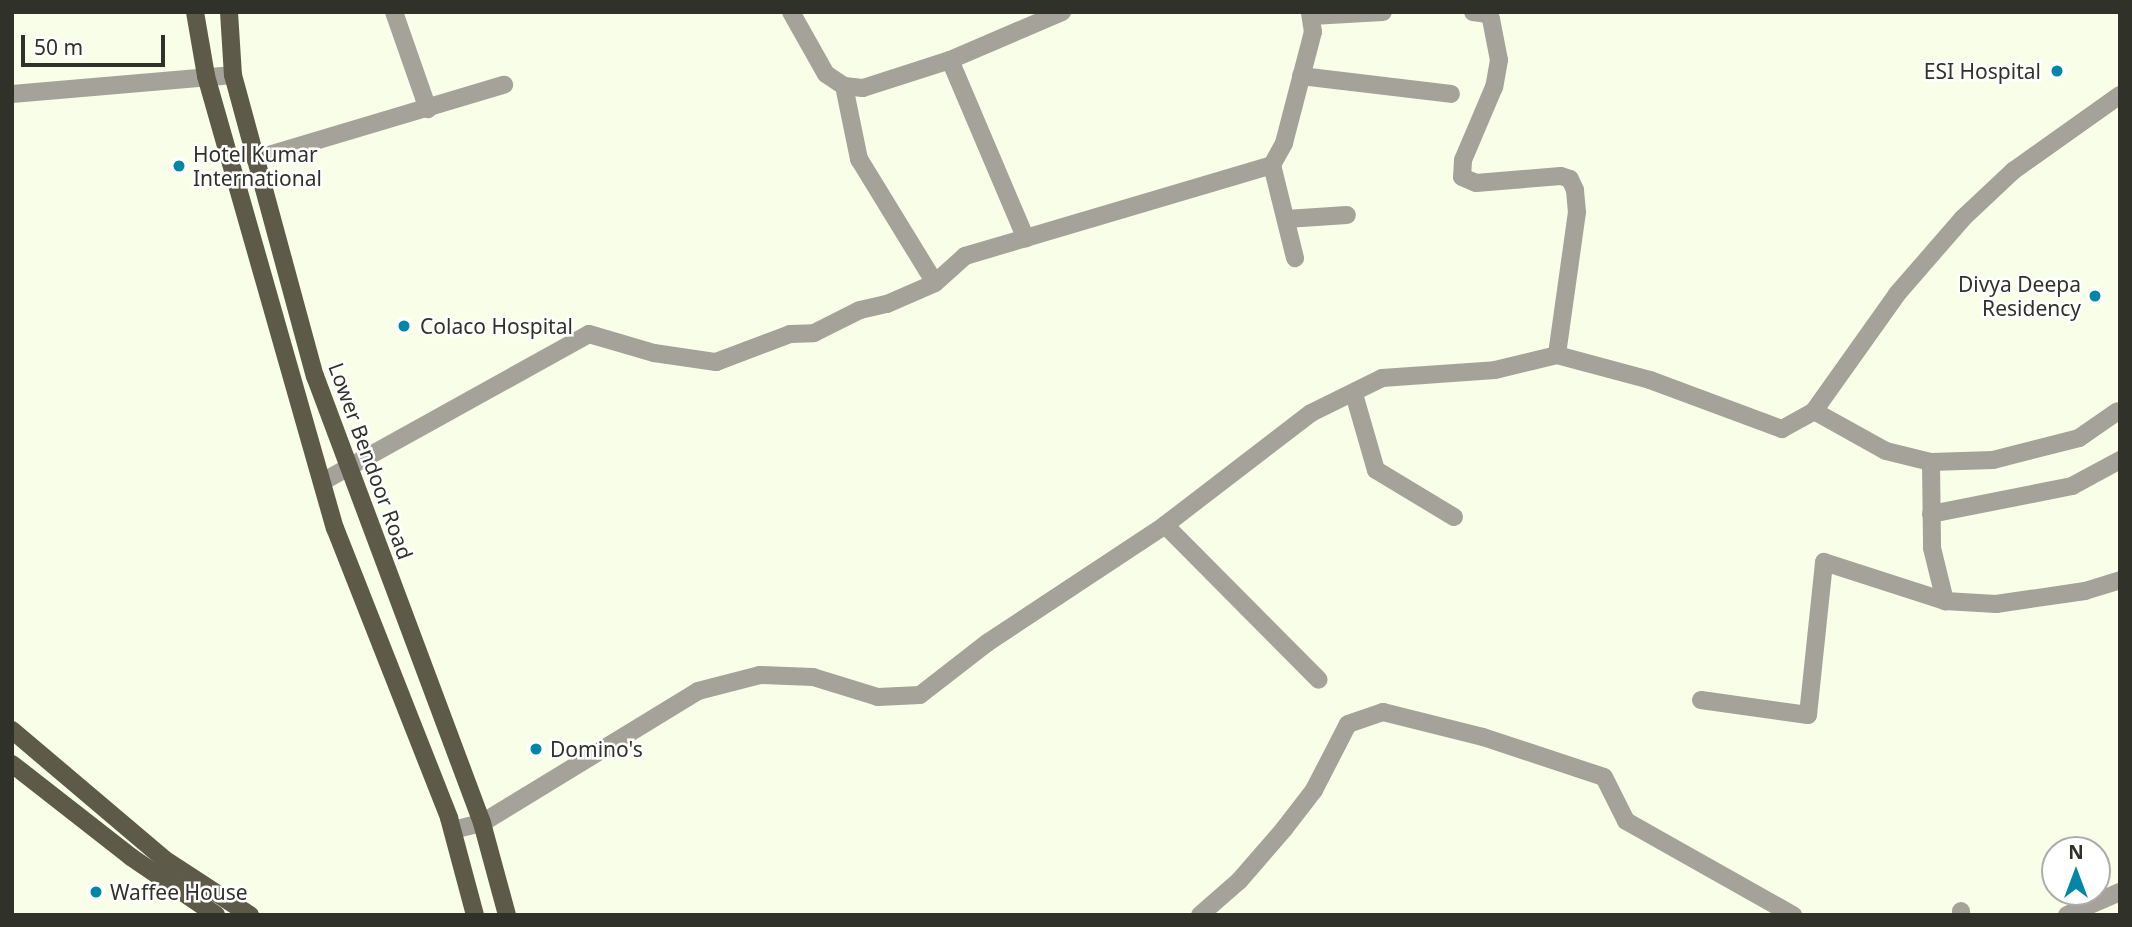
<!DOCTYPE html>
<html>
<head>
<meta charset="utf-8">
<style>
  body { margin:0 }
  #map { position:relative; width:2132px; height:927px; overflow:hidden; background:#f8fee8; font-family:"Noto Sans",sans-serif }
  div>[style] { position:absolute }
  .minor>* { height:18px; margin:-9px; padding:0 9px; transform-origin:9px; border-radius:9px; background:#a4a299 }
  .tertiary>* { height:18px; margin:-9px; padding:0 9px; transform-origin:9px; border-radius:9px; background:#a4a299 }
  .primary>* { height:18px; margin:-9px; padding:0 9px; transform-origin:9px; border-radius:9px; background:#5d5a4a }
  .dots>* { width:19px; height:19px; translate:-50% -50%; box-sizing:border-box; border:4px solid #fff; border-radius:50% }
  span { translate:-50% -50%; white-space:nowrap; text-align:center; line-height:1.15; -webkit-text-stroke:5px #fff; paint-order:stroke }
  .poi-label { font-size:21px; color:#30322a }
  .right { translate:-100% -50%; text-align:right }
  .left { translate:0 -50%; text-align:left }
  .street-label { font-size:21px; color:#30322a }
  .frame { position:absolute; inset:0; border:14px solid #30322a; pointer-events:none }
  .north { position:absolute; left:2041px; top:836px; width:70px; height:70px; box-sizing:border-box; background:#fff; border:2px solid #acadaa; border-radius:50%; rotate:0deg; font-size:19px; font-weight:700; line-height:28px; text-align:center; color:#30322a }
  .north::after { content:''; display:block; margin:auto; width:24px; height:32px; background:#0186a8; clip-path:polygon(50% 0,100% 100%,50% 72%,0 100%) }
  .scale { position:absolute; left:21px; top:35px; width:144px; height:32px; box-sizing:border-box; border:4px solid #30322a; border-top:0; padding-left:9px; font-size:21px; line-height:24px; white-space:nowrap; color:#30322a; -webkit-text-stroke:5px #fff; paint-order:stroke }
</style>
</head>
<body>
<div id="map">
  <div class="minor">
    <div style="left:394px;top:12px;width:103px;rotate:70.7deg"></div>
    <div style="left:791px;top:12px;width:71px;rotate:60.6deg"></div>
    <div style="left:826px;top:74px;width:22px;rotate:34deg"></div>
    <div style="left:844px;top:86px;width:19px;rotate:6deg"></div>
    <div style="left:863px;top:88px;width:91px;rotate:-17.8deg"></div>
    <div style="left:950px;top:60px;width:122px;rotate:-23.2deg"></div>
    <div style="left:1473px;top:12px;width:15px;rotate:8deg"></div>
    <div style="left:1488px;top:14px;width:6px;rotate:59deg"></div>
    <div style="left:1491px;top:19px;width:42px;rotate:79deg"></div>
    <div style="left:1499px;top:60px;width:27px;rotate:100deg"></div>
    <div style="left:1494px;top:87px;width:79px;rotate:113deg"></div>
    <div style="left:1463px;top:160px;width:17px;rotate:93deg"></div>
    <div style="left:1462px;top:177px;width:15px;rotate:23deg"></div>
    <div style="left:1476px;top:183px;width:85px;rotate:-4.7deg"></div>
    <div style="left:1561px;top:176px;width:9px;rotate:18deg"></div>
    <div style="left:1570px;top:179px;width:12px;rotate:66deg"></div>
    <div style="left:1575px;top:190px;width:22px;rotate:85deg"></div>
    <div style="left:1577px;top:212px;width:144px;rotate:98deg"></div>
    <div style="left:1312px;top:16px;width:71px;rotate:-3.2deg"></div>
    <div style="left:950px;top:60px;width:194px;rotate:67deg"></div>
    <div style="left:1301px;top:76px;width:151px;rotate:6.8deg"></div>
    <div style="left:844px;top:86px;width:75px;rotate:78.4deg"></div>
    <div style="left:859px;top:159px;width:145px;rotate:58.5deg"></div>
    <div style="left:12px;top:94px;width:222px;rotate:-4.9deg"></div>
    <div style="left:255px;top:159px;width:260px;rotate:-16.6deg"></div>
    <div style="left:1272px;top:165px;width:96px;rotate:76.1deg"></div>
    <div style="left:1286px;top:219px;width:61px;rotate:-3.8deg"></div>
    <div style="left:1354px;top:394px;width:79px;rotate:73.9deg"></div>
    <div style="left:1376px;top:470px;width:91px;rotate:31.1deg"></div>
    <div style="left:1814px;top:411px;width:82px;rotate:29.1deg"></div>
    <div style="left:1886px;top:451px;width:46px;rotate:13.7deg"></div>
    <div style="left:1931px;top:462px;width:62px;rotate:-1.8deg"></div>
    <div style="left:1993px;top:460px;width:89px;rotate:-14.3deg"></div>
    <div style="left:2079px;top:438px;width:47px;rotate:-34.7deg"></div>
    <div style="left:1931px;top:462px;width:86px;rotate:89.3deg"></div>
    <div style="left:1932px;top:548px;width:55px;rotate:76.2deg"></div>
    <div style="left:1945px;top:601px;width:51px;rotate:3.4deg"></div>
    <div style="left:1996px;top:604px;width:90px;rotate:-8.3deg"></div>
    <div style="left:2085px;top:591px;width:37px;rotate:-17deg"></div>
    <div style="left:322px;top:482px;width:305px;rotate:-29deg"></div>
    <div style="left:589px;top:334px;width:68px;rotate:16.3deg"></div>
    <div style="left:654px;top:353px;width:63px;rotate:8.3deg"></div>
    <div style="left:716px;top:362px;width:79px;rotate:-20.7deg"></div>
    <div style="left:790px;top:334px;width:24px;rotate:-2deg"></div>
    <div style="left:814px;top:333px;width:51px;rotate:-26.6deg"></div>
    <div style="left:860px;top:310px;width:28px;rotate:-13deg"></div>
    <div style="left:887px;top:304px;width:52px;rotate:-23.6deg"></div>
    <div style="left:935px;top:283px;width:40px;rotate:-42deg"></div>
    <div style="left:965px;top:256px;width:320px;rotate:-16.5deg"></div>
    <div style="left:1272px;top:165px;width:25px;rotate:-61deg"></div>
    <div style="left:1284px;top:143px;width:115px;rotate:-75.4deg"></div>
    <div style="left:1313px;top:32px;width:20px;rotate:-99deg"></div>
    <div style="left:1931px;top:514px;width:144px;rotate:-11.2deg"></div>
    <div style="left:2072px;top:486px;width:55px;rotate:-28.4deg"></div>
    <div style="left:1165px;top:525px;width:218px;rotate:45.2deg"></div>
    <div style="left:1701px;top:700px;width:108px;rotate:8deg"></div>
    <div style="left:1808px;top:715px;width:154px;rotate:-84deg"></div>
    <div style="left:1824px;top:562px;width:127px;rotate:17.9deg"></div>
    <div style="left:1200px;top:915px;width:52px;rotate:-41.1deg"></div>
    <div style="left:1239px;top:881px;width:69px;rotate:-49.1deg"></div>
    <div style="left:1284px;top:829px;width:49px;rotate:-52.4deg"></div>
    <div style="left:1314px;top:790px;width:74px;rotate:-62.7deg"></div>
    <div style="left:1348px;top:724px;width:37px;rotate:-19deg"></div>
    <div style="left:1383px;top:712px;width:103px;rotate:14deg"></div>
    <div style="left:1483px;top:737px;width:127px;rotate:18.3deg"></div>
    <div style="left:1604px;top:777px;width:49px;rotate:63.4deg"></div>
    <div style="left:1626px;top:821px;width:192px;rotate:29.4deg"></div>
    <div style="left:1961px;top:915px;width:4px;rotate:-90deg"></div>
    <div style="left:2067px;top:915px;width:58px;rotate:-23.5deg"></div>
  </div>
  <div class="tertiary">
    <div style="left:453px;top:830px;width:30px;rotate:-14deg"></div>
    <div style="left:482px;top:823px;width:253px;rotate:-31.4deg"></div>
    <div style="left:698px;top:691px;width:64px;rotate:-14.5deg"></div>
    <div style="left:760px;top:675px;width:53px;rotate:2.2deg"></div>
    <div style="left:813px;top:677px;width:68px;rotate:17.1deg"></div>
    <div style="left:878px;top:697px;width:42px;rotate:-2.7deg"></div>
    <div style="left:920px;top:695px;width:85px;rotate:-37.8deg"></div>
    <div style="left:987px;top:643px;width:214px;rotate:-33.5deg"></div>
    <div style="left:1165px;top:525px;width:184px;rotate:-37.5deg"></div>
    <div style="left:1311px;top:413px;width:79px;rotate:-26.2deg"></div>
    <div style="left:1382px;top:378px;width:113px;rotate:-4deg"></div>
    <div style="left:1495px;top:370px;width:64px;rotate:-13.6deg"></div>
    <div style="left:1557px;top:355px;width:96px;rotate:15deg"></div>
    <div style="left:1650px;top:380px;width:141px;rotate:20.4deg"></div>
    <div style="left:1782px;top:429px;width:37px;rotate:-29deg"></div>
    <div style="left:1814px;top:411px;width:143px;rotate:-54.6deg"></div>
    <div style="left:1897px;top:294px;width:101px;rotate:-49deg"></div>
    <div style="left:1963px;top:218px;width:69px;rotate:-43.2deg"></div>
    <div style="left:2013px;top:171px;width:131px;rotate:-35.4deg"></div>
  </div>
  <div class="primary">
    <div style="left:195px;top:12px;width:65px;rotate:80.2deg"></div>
    <div style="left:206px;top:76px;width:470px;rotate:74.1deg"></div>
    <div style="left:335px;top:528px;width:312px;rotate:68.5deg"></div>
    <div style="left:449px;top:818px;width:100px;rotate:75deg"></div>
    <div style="left:229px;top:12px;width:63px;rotate:86.4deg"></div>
    <div style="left:233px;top:75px;width:312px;rotate:74.8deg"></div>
    <div style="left:315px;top:376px;width:477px;rotate:69.5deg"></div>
    <div style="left:482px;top:823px;width:95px;rotate:74.8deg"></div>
    <div style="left:12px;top:730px;width:199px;rotate:40.3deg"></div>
    <div style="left:164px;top:859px;width:103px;rotate:33.1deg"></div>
    <div style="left:12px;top:764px;width:151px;rotate:38deg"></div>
    <div style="left:131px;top:857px;width:103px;rotate:34.3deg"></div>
  </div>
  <div class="dots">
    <div style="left:2057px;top:71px;background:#0186a8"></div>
    <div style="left:179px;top:166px;background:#0186a8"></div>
    <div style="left:2095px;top:296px;background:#0186a8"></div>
    <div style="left:404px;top:326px;background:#0186a8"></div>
    <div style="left:536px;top:749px;background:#0186a8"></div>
    <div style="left:96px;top:892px;background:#0186a8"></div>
  </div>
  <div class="poi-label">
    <span class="right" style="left:2041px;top:71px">ESI Hospital</span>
    <span class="left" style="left:193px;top:166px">Hotel Kumar<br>International</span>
    <span class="right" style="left:2081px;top:296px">Divya Deepa<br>Residency</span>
    <span class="left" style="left:420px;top:326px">Colaco Hospital</span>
    <span class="left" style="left:550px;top:749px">Domino's</span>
    <span class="left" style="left:110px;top:892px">Waffee House</span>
  </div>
  <div class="street-label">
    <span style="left:371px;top:461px;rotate:70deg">Lower Bendoor Road</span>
  </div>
  <div class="frame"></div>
  <div class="north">N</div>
  <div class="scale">50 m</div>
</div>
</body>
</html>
